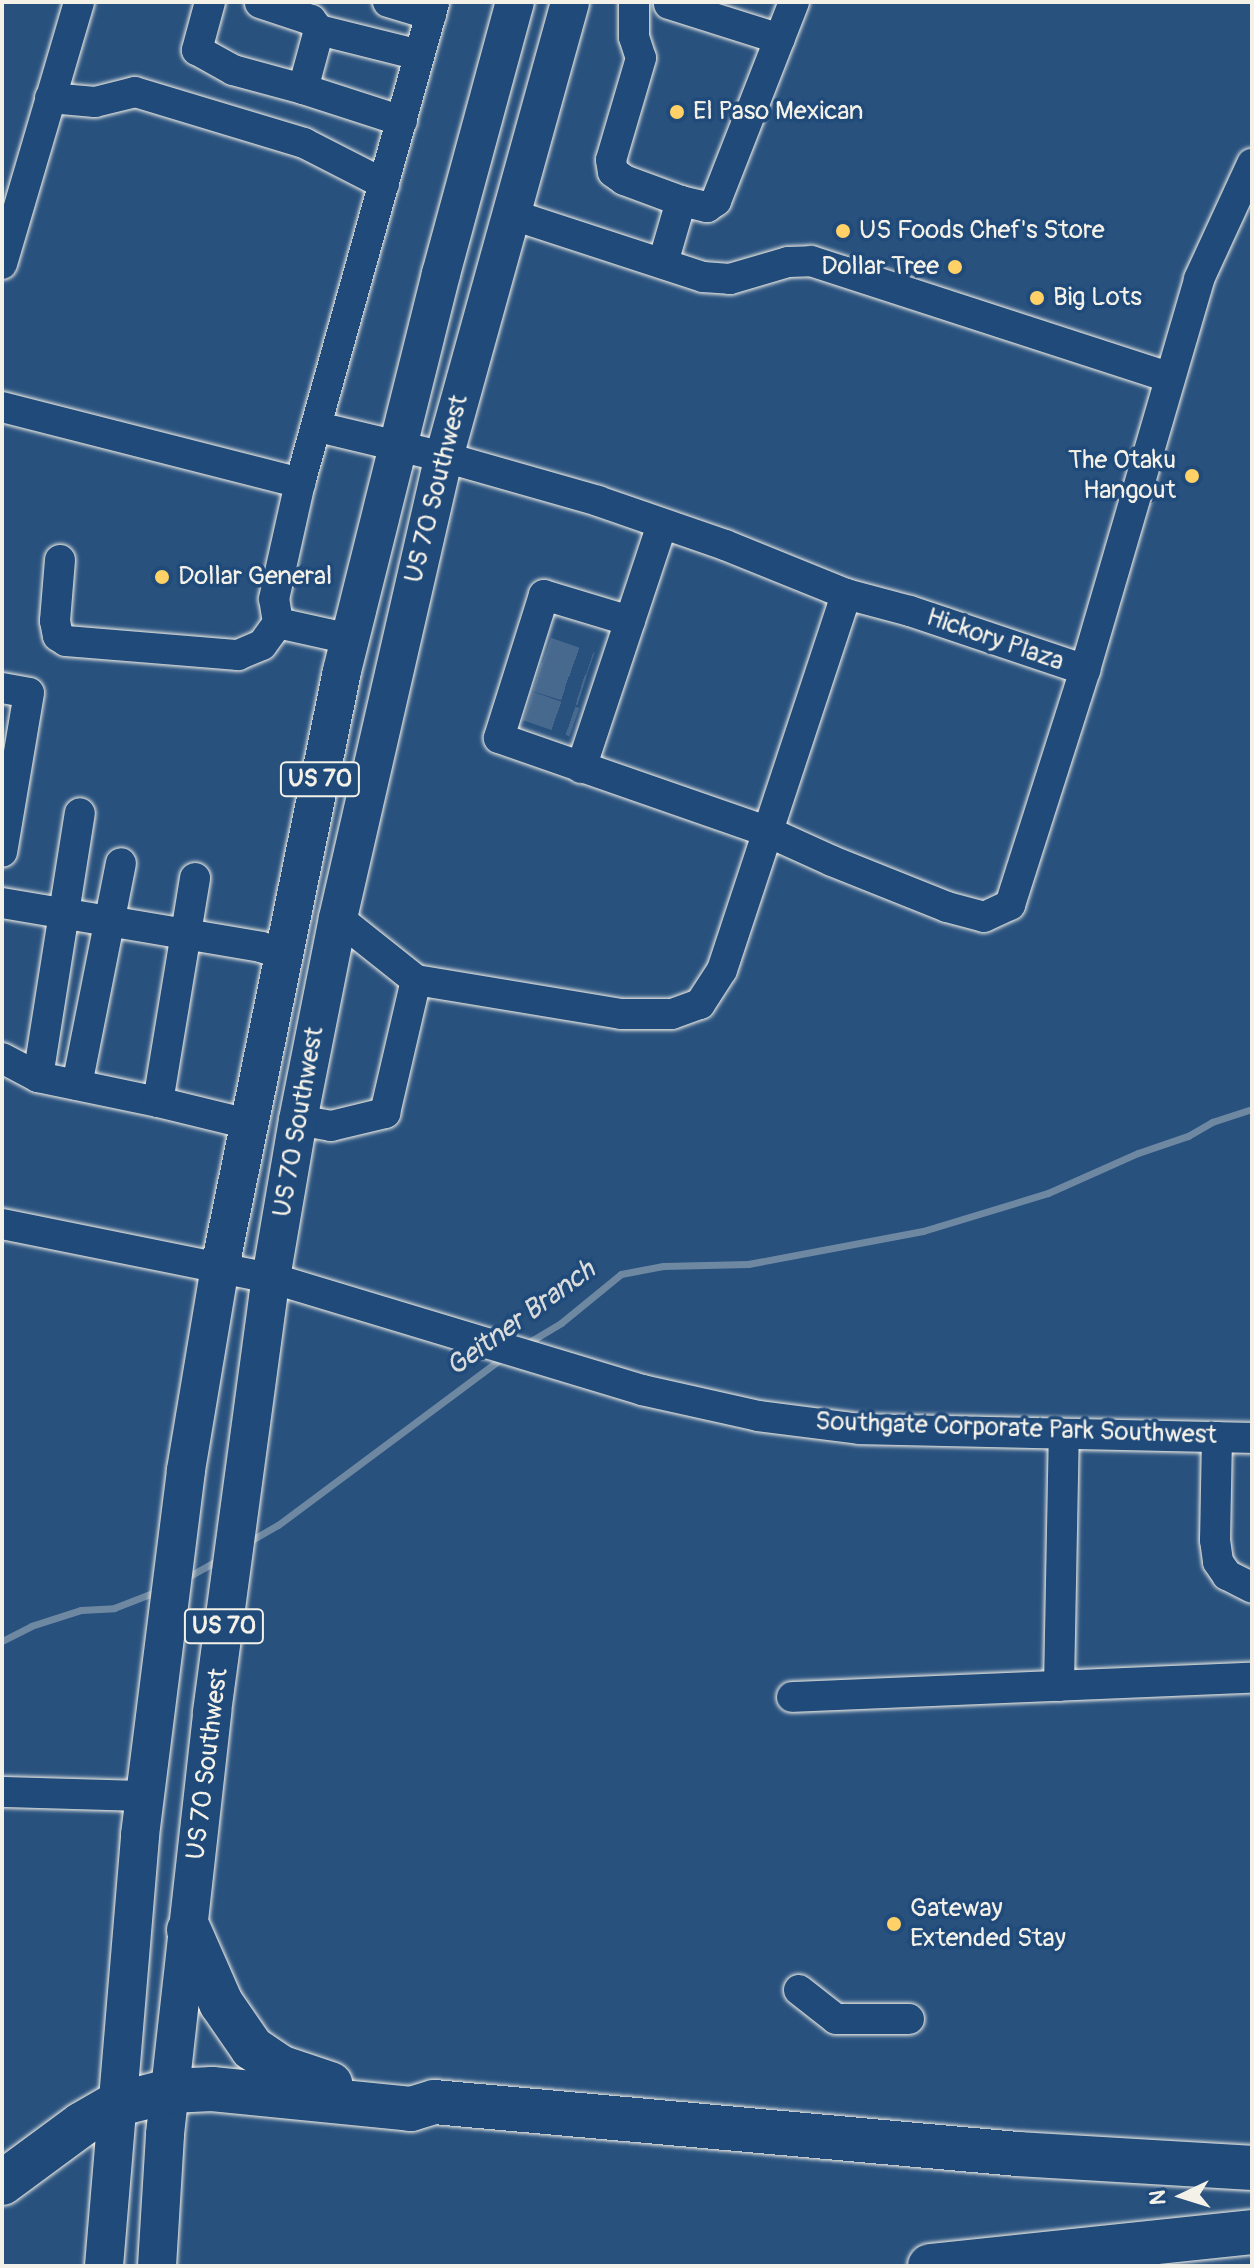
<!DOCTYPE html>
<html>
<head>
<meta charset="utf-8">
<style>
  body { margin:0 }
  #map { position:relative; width:1254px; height:2268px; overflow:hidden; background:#28517e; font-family:Pangolin,sans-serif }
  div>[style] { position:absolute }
  .stream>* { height:7px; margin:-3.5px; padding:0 3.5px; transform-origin:3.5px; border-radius:3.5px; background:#6e88a2 }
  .minor-tunnel>* { height:30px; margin-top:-15px; transform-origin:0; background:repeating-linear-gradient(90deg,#47698e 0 30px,transparent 0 45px) }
  .roads { filter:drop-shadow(0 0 2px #f4f1e8) drop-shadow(0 0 2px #f4f1e8) }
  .minor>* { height:30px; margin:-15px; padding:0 15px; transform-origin:15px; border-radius:15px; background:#1f4a7a }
  .major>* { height:38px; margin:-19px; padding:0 19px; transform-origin:19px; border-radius:19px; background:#1f4a7a }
  .highway>* { height:44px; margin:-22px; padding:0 22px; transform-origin:22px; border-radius:22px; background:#1f4a7a }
  .dots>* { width:22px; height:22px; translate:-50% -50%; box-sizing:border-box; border:4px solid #1f4a7a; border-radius:50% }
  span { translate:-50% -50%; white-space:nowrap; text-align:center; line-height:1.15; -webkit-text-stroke:7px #1f4a7a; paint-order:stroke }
  .shield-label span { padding:2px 6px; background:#1f4a7a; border:2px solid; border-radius:6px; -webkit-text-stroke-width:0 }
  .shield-label { font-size:24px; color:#f4f1e8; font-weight:700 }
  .poi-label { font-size:26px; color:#f4f1e8 }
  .left { translate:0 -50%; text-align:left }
  .right { translate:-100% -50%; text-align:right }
  .street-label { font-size:26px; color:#f4f1e8 }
  .water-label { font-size:28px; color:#d9dcda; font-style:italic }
  .frame { position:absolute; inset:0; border:4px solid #f4f1e8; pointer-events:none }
  .north { position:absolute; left:1142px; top:2156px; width:80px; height:80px; -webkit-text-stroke:6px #1f4a7a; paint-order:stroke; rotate:266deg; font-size:22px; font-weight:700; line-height:32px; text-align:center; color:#f4f1e8 }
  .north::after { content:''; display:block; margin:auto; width:28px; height:36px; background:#f4f1e8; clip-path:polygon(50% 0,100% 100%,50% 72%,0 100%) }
</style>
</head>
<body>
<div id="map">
  <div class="stream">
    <div style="left:526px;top:1344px;width:41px;rotate:-31deg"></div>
    <div style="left:561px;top:1323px;width:77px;rotate:-39.2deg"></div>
    <div style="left:621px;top:1274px;width:43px;rotate:-10.8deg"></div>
    <div style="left:663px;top:1266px;width:85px;rotate:-1.3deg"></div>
    <div style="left:748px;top:1264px;width:178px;rotate:-10.7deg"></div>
    <div style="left:923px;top:1231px;width:131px;rotate:-16.9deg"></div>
    <div style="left:1048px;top:1193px;width:98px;rotate:-24deg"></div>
    <div style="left:1138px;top:1153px;width:53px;rotate:-18.8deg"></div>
    <div style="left:1188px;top:1136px;width:28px;rotate:-30deg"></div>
    <div style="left:1212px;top:1122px;width:42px;rotate:-18deg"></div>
    <div style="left:250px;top:1541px;width:32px;rotate:-30deg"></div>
    <div style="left:278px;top:1525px;width:283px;rotate:-36.7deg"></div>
    <div style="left:184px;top:1579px;width:39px;rotate:-29deg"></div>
    <div style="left:2px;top:1641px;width:33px;rotate:-27deg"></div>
    <div style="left:31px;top:1626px;width:52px;rotate:-17.7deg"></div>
    <div style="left:81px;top:1610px;width:33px;rotate:-3deg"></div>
    <div style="left:114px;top:1608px;width:47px;rotate:-21.1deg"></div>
  </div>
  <div class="minor-tunnel">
    <div style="left:546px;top:652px;width:46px;rotate:19.2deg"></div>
    <div style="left:537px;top:677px;width:47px;rotate:17.3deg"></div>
    <div style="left:528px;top:706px;width:49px;rotate:19.2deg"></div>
  </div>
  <div class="roads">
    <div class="minor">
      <div style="left:210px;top:2px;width:50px;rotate:105.2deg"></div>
      <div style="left:197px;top:50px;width:41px;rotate:29.1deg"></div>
      <div style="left:233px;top:70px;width:73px;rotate:15.2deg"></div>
      <div style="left:388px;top:2px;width:45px;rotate:16.8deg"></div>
      <div style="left:634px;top:2px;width:35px;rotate:90deg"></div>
      <div style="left:634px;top:37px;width:22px;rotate:72deg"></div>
      <div style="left:641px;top:58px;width:106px;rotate:106.4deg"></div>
      <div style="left:611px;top:160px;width:12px;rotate:81deg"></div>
      <div style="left:613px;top:172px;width:14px;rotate:36deg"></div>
      <div style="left:624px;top:180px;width:61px;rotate:20.2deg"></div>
      <div style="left:681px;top:201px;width:65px;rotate:106.2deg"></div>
      <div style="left:260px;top:3px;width:54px;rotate:18.4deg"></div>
      <div style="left:311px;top:20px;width:13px;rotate:51deg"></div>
      <div style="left:669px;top:4px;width:116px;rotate:17.5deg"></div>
      <div style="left:50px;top:98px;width:45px;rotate:5.1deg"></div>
      <div style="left:95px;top:102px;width:41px;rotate:-14deg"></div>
      <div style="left:135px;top:92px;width:177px;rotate:16.8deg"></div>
      <div style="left:304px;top:143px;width:90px;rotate:27.1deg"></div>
      <div style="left:402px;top:121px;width:104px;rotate:-162.1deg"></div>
      <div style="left:303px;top:89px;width:61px;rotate:-74.8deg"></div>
      <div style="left:319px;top:30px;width:103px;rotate:14deg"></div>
      <div style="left:681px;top:201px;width:27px;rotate:13deg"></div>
      <div style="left:707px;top:207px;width:11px;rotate:-34deg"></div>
      <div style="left:716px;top:201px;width:214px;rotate:-68.6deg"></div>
      <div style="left:510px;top:214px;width:203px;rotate:18.1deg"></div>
      <div style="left:703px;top:277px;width:27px;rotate:4deg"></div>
      <div style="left:730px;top:279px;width:60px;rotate:-16.3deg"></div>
      <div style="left:788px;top:262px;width:23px;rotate:-2deg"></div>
      <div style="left:811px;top:261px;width:376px;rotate:18deg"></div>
      <div style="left:2px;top:264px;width:273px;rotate:-73.6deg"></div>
      <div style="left:2px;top:407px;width:308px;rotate:14.3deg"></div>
      <div style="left:318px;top:427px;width:130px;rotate:13.4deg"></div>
      <div style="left:444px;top:457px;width:160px;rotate:15.9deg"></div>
      <div style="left:598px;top:501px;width:134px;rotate:19.1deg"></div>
      <div style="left:725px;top:545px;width:131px;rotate:22deg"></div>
      <div style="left:846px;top:594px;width:66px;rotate:14.9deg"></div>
      <div style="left:910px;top:611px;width:185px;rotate:18.6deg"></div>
      <div style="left:1085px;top:670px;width:407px;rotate:-73.7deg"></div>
      <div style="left:1199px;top:279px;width:127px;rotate:-65.3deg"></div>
      <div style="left:60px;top:560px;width:61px;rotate:94.7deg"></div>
      <div style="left:55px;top:621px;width:15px;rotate:79deg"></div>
      <div style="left:58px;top:636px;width:9px;rotate:32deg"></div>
      <div style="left:66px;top:641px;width:173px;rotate:4.7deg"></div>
      <div style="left:238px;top:655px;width:26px;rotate:-23deg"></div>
      <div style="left:262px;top:645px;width:27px;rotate:-54deg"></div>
      <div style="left:630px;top:621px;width:90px;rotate:-163.2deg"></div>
      <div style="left:544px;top:595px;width:150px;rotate:107.5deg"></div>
      <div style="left:499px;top:738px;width:283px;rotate:19.2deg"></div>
      <div style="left:766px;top:831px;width:72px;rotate:24.4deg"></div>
      <div style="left:832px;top:861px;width:124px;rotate:21.8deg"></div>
      <div style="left:947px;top:907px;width:38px;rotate:15deg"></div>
      <div style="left:984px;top:917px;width:29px;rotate:-25deg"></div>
      <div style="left:1010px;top:905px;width:247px;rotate:-72.3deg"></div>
      <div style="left:350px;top:639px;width:74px;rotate:-167.5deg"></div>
      <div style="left:278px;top:623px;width:24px;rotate:-99deg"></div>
      <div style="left:274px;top:599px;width:119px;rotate:-77.4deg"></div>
      <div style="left:300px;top:483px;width:499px;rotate:-74.4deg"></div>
      <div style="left:2px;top:688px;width:27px;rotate:10deg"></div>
      <div style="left:29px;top:693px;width:161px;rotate:99.6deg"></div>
      <div style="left:581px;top:768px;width:256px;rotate:-71.6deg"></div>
      <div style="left:2px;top:903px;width:263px;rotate:9.6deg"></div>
      <div style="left:261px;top:947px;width:24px;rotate:19deg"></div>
      <div style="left:416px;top:980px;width:208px;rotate:9.4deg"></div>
      <div style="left:621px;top:1014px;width:51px"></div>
      <div style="left:672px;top:1014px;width:30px;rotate:-20deg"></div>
      <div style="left:700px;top:1004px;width:40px;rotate:-57.1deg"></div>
      <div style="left:722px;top:970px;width:396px;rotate:-71.7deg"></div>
      <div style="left:2px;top:1058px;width:41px;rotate:27.8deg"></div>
      <div style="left:38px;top:1077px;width:123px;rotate:11.8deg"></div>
      <div style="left:158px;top:1102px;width:227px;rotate:-80.6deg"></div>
      <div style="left:38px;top:1077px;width:267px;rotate:-81deg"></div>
      <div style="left:77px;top:1085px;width:226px;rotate:-78.8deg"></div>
      <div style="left:158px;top:1102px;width:93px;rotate:13.7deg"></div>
      <div style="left:298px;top:1120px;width:34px;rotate:10deg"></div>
      <div style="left:331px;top:1126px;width:56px;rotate:-13.5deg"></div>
      <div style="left:385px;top:1113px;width:137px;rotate:-76.9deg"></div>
      <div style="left:416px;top:980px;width:100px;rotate:-141.5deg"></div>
      <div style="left:2px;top:1224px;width:274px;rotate:11.4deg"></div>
      <div style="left:271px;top:1278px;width:388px;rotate:16.8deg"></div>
      <div style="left:642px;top:1390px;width:119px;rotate:12.6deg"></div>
      <div style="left:758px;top:1416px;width:102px;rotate:7.3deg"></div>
      <div style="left:859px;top:1429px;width:393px;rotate:1.3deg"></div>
      <div style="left:1217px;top:1437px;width:103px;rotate:91.1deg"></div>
      <div style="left:1215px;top:1540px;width:22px;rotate:82deg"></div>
      <div style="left:1218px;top:1562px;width:16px;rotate:55deg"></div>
      <div style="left:1227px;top:1575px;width:28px;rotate:27deg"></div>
      <div style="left:1059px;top:1686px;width:252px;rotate:-88.9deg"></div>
      <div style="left:792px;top:1697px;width:460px;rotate:-2.4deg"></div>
      <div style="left:2px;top:1792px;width:142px;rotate:1.6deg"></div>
      <div style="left:799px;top:1990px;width:47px;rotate:38.1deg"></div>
      <div style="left:836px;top:2019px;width:73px"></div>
    </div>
    <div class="major">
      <div style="left:104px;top:2266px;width:433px;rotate:-85.2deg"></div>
      <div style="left:140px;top:1835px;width:368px;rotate:-82.8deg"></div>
      <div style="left:186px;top:1470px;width:206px;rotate:-80.5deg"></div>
      <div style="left:220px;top:1267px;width:608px;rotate:-78.43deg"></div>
      <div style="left:342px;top:671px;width:409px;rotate:-76deg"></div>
      <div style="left:441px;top:274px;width:282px;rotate:-74.8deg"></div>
      <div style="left:157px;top:2266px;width:132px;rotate:-86.5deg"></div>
      <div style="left:165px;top:2134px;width:425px;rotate:-83.6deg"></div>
      <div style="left:212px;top:1712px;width:438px;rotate:-82.3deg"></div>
      <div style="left:271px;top:1278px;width:160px;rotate:-80.3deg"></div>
      <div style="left:298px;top:1120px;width:206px;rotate:-78.8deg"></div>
      <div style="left:338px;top:918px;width:473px;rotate:-77.1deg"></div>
      <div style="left:444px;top:457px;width:472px;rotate:-74.5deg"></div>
    </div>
    <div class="highway">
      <div style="left:189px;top:1930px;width:80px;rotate:66.3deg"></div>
      <div style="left:221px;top:2003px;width:55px;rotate:55.4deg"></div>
      <div style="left:252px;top:2048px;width:36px;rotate:34deg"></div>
      <div style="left:282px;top:2068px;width:51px;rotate:18.4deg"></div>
      <div style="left:2px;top:2183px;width:99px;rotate:-36.4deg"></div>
      <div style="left:82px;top:2124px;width:38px;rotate:-30deg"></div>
      <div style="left:115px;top:2105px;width:57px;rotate:-14.3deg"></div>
      <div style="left:170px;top:2091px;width:42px;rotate:-2.7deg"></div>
      <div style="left:212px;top:2089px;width:200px;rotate:5.7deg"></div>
      <div style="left:411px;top:2109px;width:24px;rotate:-17deg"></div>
      <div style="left:434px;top:2102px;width:586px;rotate:5.09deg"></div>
      <div style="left:1018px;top:2154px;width:234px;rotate:3.4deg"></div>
      <div style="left:930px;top:2266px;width:324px;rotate:-6deg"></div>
    </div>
  </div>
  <div class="dots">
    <div style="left:677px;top:112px;background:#ffd166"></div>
    <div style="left:843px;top:231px;background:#ffd166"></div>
    <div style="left:955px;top:267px;background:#ffd166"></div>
    <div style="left:1037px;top:298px;background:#ffd166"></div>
    <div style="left:1192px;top:476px;background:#ffd166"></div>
    <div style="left:162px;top:577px;background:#ffd166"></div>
    <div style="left:894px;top:1924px;background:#ffd166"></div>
  </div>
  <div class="shield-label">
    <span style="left:320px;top:779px">US 70</span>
    <span style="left:224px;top:1626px">US 70</span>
  </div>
  <div class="poi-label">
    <span class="left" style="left:693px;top:112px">El Paso Mexican</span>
    <span class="left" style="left:859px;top:231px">US Foods Chef's Store</span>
    <span class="right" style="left:939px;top:267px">Dollar Tree</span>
    <span class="left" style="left:1053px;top:298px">Big Lots</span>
    <span class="right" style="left:1176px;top:476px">The Otaku<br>Hangout</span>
    <span class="left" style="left:178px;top:577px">Dollar General</span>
    <span class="left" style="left:910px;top:1924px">Gateway<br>Extended Stay</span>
  </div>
  <div class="street-label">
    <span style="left:437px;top:489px;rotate:-76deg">US 70 Southwest</span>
    <span style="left:995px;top:640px;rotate:19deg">Hickory Plaza</span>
    <span style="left:299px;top:1122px;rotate:-80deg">US 70 Southwest</span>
    <span style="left:1016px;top:1429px;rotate:2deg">Southgate Corporate Park Southwest</span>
    <span style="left:208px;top:1764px;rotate:-83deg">US 70 Southwest</span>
  </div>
  <div class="water-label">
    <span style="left:521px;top:1319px;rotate:-36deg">Geitner Branch</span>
  </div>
  <div class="frame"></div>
  <div class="north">N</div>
</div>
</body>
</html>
